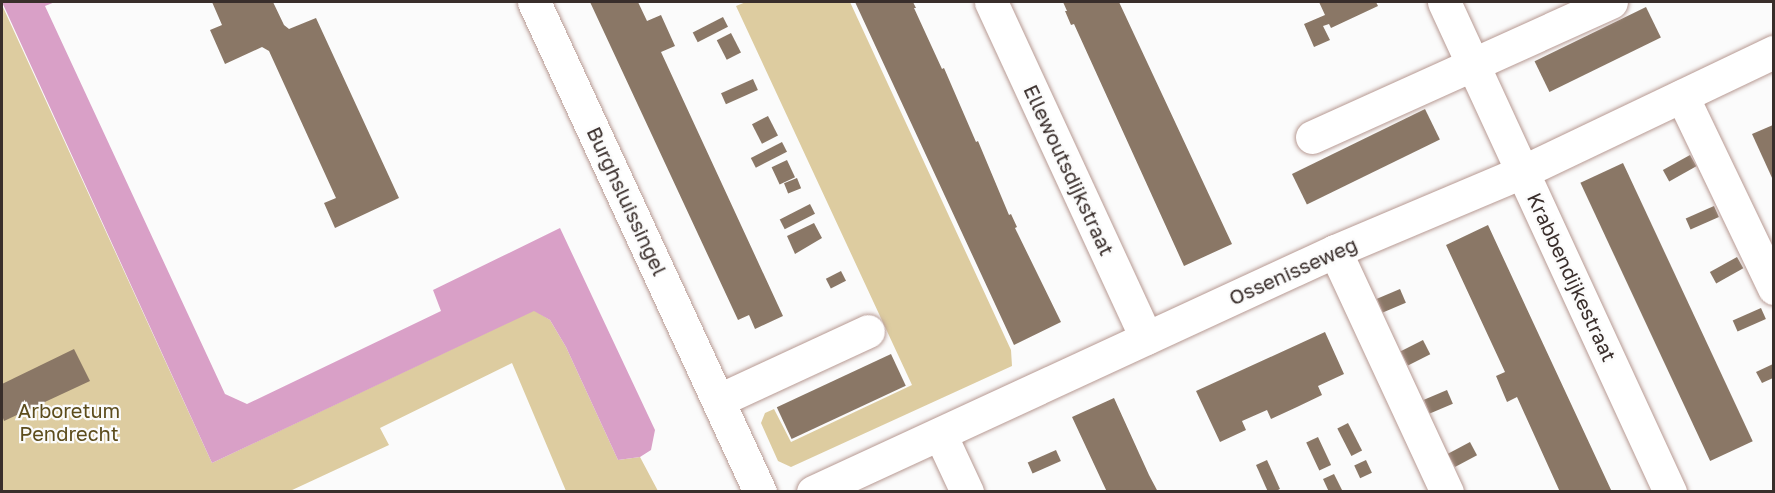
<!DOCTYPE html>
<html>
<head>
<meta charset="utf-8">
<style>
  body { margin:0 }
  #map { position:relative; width:1775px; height:493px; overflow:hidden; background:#fbfbfb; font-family:"Golos Text",sans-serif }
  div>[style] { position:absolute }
  .green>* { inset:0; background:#ddcca0 }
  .water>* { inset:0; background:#d9a0c7 }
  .building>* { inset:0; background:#8a7766; transform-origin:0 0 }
  .roads { filter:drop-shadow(0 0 2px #b79a93) drop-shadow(0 0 2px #b79a93) }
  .minor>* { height:33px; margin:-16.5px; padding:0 16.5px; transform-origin:16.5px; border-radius:16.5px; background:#fff }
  span { translate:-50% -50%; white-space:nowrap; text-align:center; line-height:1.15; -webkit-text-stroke:4.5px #fbfbfb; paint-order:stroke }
  .street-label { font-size:20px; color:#392e2b }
  .park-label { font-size:20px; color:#5c4c1c }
  .frame { position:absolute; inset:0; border:3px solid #392e2b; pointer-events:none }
</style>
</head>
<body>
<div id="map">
  <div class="green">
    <div style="clip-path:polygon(746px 2px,850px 2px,1011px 350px,1012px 366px,791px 467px,778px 461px,761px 423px,765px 413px,774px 409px,791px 442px,912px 385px,736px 6px)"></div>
    <div style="clip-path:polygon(2px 5px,212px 463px,534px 310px,550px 320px,566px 347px,618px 460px,640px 457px,658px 491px,566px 491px,512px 363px,380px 428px,389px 445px,290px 491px,2px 491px)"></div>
  </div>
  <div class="water">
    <div style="clip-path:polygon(2px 2px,55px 2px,45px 6px,225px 394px,247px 404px,441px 311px,433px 290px,560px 228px,655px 430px,651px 450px,640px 457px,618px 460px,566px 347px,550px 320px,534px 311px,212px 463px)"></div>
  </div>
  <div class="building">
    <div style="clip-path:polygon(212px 2px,273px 2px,284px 25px,289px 29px,316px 18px,399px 198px,335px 228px,324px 203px,336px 198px,269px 51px,262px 47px,225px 64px,210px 30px,222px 25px)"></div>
    <div style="clip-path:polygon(590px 2px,638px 2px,647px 21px,661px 15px,675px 46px,661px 52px,783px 316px,755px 329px,749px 315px,738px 320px)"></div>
    <div style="clip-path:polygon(855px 2px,913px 2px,916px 8px,914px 8px,942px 69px,944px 68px,976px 142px,978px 141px,1009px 215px,1011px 214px,1017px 227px,1015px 228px,1061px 322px,1014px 345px)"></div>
    <div style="clip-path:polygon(1063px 2px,1119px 2px,1232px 244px,1184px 266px,1074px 24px,1071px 25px,1065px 11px,1067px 11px)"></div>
    <div style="clip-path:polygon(1319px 2px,1376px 2px,1378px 6px,1331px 28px,1329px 24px,1323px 26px,1330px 40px,1314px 47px,1304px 24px,1325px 15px)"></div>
    <div style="left:1646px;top:7px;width:34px;height:124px;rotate:64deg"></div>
    <div style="left:723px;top:17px;width:11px;height:34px;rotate:63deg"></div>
    <div style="left:731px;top:33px;width:22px;height:16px;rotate:63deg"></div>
    <div style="left:753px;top:79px;width:12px;height:35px;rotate:66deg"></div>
    <div style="left:1425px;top:109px;width:34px;height:148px;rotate:64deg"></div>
    <div style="left:768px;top:116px;width:22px;height:18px;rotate:63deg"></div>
    <div style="clip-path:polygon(1773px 125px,1773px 180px,1752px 134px)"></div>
    <div style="left:782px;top:142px;width:11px;height:35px;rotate:63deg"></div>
    <div style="left:1690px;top:155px;width:13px;height:31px;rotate:61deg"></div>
    <div style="left:787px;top:160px;width:19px;height:17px;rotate:65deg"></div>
    <div style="left:1623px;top:163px;width:307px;height:47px;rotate:65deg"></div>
    <div style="left:797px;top:178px;width:11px;height:14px;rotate:68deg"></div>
    <div style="left:810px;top:204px;width:11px;height:34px;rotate:63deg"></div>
    <div style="left:1714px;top:206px;width:12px;height:31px;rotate:66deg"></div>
    <div style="clip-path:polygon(814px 223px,822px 238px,795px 254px,787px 236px)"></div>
    <div style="clip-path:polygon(1488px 225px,1500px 251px,1612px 492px,1560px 492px,1517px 397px,1507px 402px,1496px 376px,1505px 372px,1446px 245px)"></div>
    <div style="left:1737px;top:257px;width:13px;height:31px;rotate:61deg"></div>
    <div style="left:841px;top:271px;width:11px;height:17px;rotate:63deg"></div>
    <div style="left:1400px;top:289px;width:15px;height:25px;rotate:67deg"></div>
    <div style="left:1761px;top:308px;width:12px;height:31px;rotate:66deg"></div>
    <div style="clip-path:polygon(1325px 332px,1344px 374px,1318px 386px,1322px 395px,1297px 407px,1271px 419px,1267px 410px,1242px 421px,1246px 430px,1220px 442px,1196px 391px)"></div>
    <div style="left:1423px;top:340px;width:16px;height:25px;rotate:63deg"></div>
    <div style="clip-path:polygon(74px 349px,90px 381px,4px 421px,2px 415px,2px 384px)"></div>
    <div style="left:891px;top:354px;width:35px;height:126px;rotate:65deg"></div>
    <div style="clip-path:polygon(1773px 364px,1773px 378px,1762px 383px,1756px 372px)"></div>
    <div style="left:1447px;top:390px;width:15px;height:25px;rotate:67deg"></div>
    <div style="clip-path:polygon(1114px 398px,1149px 475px,1158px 492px,1107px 492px,1072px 417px)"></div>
    <div style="left:1348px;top:423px;width:31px;height:12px;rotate:63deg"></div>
    <div style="left:1318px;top:437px;width:31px;height:13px;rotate:65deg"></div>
    <div style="left:1470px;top:442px;width:15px;height:25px;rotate:62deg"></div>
    <div style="left:1056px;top:450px;width:12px;height:31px;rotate:66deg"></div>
    <div style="clip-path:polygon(1267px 460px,1280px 489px,1274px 492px,1268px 492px,1256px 465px)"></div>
    <div style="left:1366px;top:460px;width:14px;height:13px;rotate:65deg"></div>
    <div style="clip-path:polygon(1334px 474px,1343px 492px,1329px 492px,1323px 479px)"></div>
  </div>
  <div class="roads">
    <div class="minor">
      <div style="left:534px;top:2px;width:540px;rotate:65.24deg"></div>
      <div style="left:991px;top:2px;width:370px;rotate:65.2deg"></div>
      <div style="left:1444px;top:2px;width:540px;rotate:65.24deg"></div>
      <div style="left:1682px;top:96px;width:213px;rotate:64.4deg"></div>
      <div style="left:1312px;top:137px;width:328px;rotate:-24.3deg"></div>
      <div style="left:1335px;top:251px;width:266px;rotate:65.1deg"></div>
      <div style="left:719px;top:400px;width:164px;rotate:-24.8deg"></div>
      <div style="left:940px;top:434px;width:64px;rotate:65deg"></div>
      <div style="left:813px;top:492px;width:575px;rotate:-24.78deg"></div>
      <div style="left:1335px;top:251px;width:205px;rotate:-22.9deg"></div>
      <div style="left:1524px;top:171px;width:277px;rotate:-25.5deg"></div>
    </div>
  </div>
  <div class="street-label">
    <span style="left:1069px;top:170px;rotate:65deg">Ellewoutsdijkstraat</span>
    <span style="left:627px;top:201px;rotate:65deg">Burghsluissingel</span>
    <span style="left:1293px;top:271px;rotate:-24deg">Ossenisseweg</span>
    <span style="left:1572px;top:277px;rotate:65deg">Krabbendijkestraat</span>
  </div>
  <div class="park-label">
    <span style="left:69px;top:422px">Arboretum<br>Pendrecht</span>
  </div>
  <div class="frame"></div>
</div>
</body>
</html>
